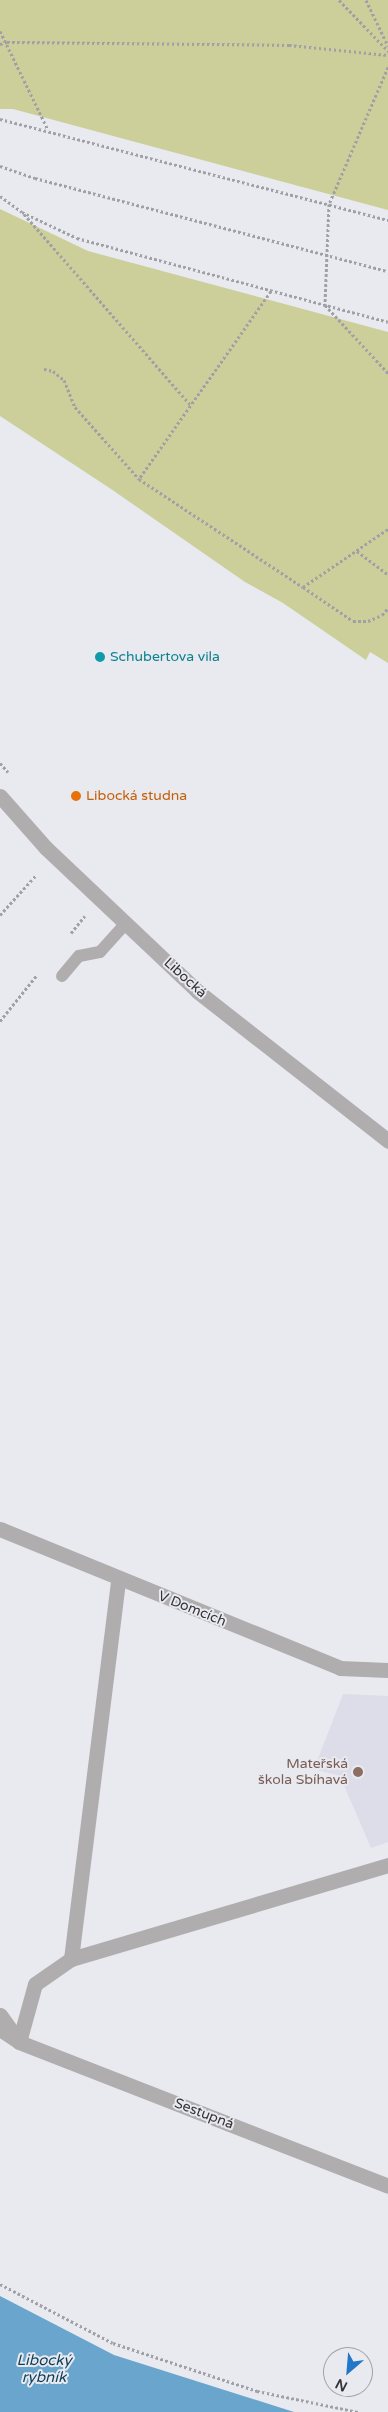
<!DOCTYPE html>
<html>
<head>
<meta charset="utf-8">
<style>
  body { margin:0 }
  #map { position:relative; width:388px; height:2412px; overflow:hidden; background:#e9e9f0; font-family:"Varela Round",sans-serif }
  div>[style] { position:absolute }
  .built>* { inset:0; background:#ddddea }
  .green>* { inset:0; background:#cccf9a }
  .water>* { inset:0; background:#6aa5cd }
  .path>* { height:3px; margin-top:-1.5px; transform-origin:0; background:repeating-linear-gradient(90deg,#a0a0a5 0 2.5px,transparent 0 5px) }
  .service>* { height:12px; margin:-6px; padding:0 6px; transform-origin:6px; border-radius:6px; background:#b0adae }
  .minor>* { height:15px; margin:-7.5px; padding:0 7.5px; transform-origin:7.5px; border-radius:7.5px; background:#b0adae }
  .tertiary>* { height:15px; margin:-7.5px; padding:0 7.5px; transform-origin:7.5px; border-radius:7.5px; background:#b0adae }
  .dots>* { width:14px; height:14px; translate:-50% -50%; box-sizing:border-box; border:2px solid #e9e9f0; border-radius:50% }
  span { translate:-50% -50%; white-space:nowrap; text-align:center; line-height:1.15; -webkit-text-stroke:4px #e9e9f0; paint-order:stroke }
  .culture-label { font-size:14px; color:#0d838f }
  .left { translate:0 -50%; text-align:left }
  .food-label { font-size:14px; color:#c56008 }
  .street-label { font-size:14px; color:#343437 }
  .education-label { font-size:14px; color:#785e54 }
  .right { translate:-100% -50%; text-align:right }
  .water-label { font-size:15px; color:#0d3e59; font-style:italic }
  .north { position:absolute; left:323px; top:2347px; width:50px; height:50px; box-sizing:border-box; background:#e9e9f0; border:1px solid #a1a1a6; border-radius:50%; rotate:207deg; font-size:14px; font-weight:700; line-height:20px; text-align:center; color:#343437 }
  .north::after { content:''; display:block; margin:auto; width:18px; height:22px; background:#2278c6; clip-path:polygon(50% 0,100% 100%,50% 72%,0 100%) }
</style>
</head>
<body>
<div id="map">
  <div class="built">
    <div style="clip-path:polygon(343px 1694px,388px 1696px,388px 1842px,371px 1848px,340px 1776px,314px 1769px)"></div>
  </div>
  <div class="green">
    <div style="clip-path:polygon(0 0,388px 0,388px 210px,13px 109px,0 109px)"></div>
    <div style="clip-path:polygon(0 209px,88px 251px,388px 332px,388px 663px,370px 652px,366px 660px,283px 603px,245px 582px,111px 489px,0 416px)"></div>
  </div>
  <div class="water">
    <div style="clip-path:polygon(0 2296px,114px 2355px,294px 2412px,0 2412px)"></div>
  </div>
  <div class="path">
    <div style="left:339px;top:0;width:71px;rotate:46.1deg"></div>
    <div style="left:366px;top:0;width:51px;rotate:64.4deg"></div>
    <div style="left:0;top:31px;width:110px;rotate:64.1deg"></div>
    <div style="left:0;top:44px;width:7px;rotate:-16deg"></div>
    <div style="left:7px;top:42px;width:282px;rotate:0.6deg"></div>
    <div style="left:289px;top:45px;width:100px;rotate:5.8deg"></div>
    <div style="left:388px;top:67px;width:149px;rotate:113.3deg"></div>
    <div style="left:329px;top:204px;width:101px;rotate:92.3deg"></div>
    <div style="left:325px;top:305px;width:93px;rotate:47.2deg"></div>
    <div style="left:0;top:119px;width:401px;rotate:14.6deg"></div>
    <div style="left:0;top:166px;width:37px;rotate:19deg"></div>
    <div style="left:35px;top:178px;width:365px;rotate:14.8deg"></div>
    <div style="left:0;top:196px;width:27px;rotate:36deg"></div>
    <div style="left:22px;top:212px;width:61px;rotate:25.3deg"></div>
    <div style="left:77px;top:238px;width:322px;rotate:15.1deg"></div>
    <div style="left:24px;top:214px;width:252px;rotate:48.9deg"></div>
    <div style="left:271px;top:291px;width:230px;rotate:125.1deg"></div>
    <div style="left:139px;top:479px;width:196px;rotate:33.4deg"></div>
    <div style="left:303px;top:587px;width:103px;rotate:-34.3deg"></div>
    <div style="left:44px;top:369px;width:9px;rotate:13deg"></div>
    <div style="left:53px;top:371px;width:14px;rotate:39deg"></div>
    <div style="left:64px;top:380px;width:29px;rotate:68deg"></div>
    <div style="left:75px;top:407px;width:96px;rotate:48.4deg"></div>
    <div style="left:357px;top:551px;width:39px;rotate:37deg"></div>
    <div style="left:303px;top:587px;width:60px;rotate:34.2deg"></div>
    <div style="left:353px;top:621px;width:15px"></div>
    <div style="left:368px;top:621px;width:15px;rotate:-23deg"></div>
    <div style="left:382px;top:615px;width:9px;rotate:-49deg"></div>
    <div style="left:0;top:763px;width:12px;rotate:48deg"></div>
    <div style="left:0;top:915px;width:55px;rotate:-47.9deg"></div>
    <div style="left:71px;top:933px;width:22px;rotate:-51deg"></div>
    <div style="left:0;top:1021px;width:59px;rotate:-51.2deg"></div>
    <div style="left:0;top:2284px;width:127px;rotate:27.6deg"></div>
    <div style="left:113px;top:2343px;width:152px;rotate:18.4deg"></div>
    <div style="left:257px;top:2391px;width:103px;rotate:11.7deg"></div>
  </div>
  <div class="service">
    <div style="left:62px;top:976px;width:26px;rotate:-50deg"></div>
    <div style="left:79px;top:956px;width:21px;rotate:-11deg"></div>
    <div style="left:100px;top:952px;width:39px;rotate:-48deg"></div>
  </div>
  <div class="minor">
    <div style="left:0;top:1529px;width:367px;rotate:22.2deg"></div>
    <div style="left:340px;top:1668px;width:48px;rotate:2.4deg"></div>
    <div style="left:71px;top:1959px;width:383px;rotate:-82.9deg"></div>
    <div style="left:0;top:2015px;width:26px;rotate:54deg"></div>
    <div style="left:0;top:2029px;width:23px;rotate:34deg"></div>
    <div style="left:19px;top:2042px;width:396px;rotate:21.3deg"></div>
    <div style="left:19px;top:2042px;width:60px;rotate:-74.6deg"></div>
    <div style="left:35px;top:1984px;width:44px;rotate:-34.8deg"></div>
    <div style="left:71px;top:1959px;width:331px;rotate:-16.5deg"></div>
  </div>
  <div class="tertiary">
    <div style="left:0;top:796px;width:69px;rotate:48.5deg"></div>
    <div style="left:46px;top:848px;width:208px;rotate:43.4deg"></div>
    <div style="left:197px;top:991px;width:243px;rotate:38.1deg"></div>
  </div>
  <div class="dots">
    <div style="left:100px;top:657px;background:#0f9aa8"></div>
    <div style="left:76px;top:796px;background:#e8710a"></div>
    <div style="left:358px;top:1772px;background:#8d6e63"></div>
  </div>
  <div class="culture-label">
    <span class="left" style="left:110px;top:657px">Schubertova vila</span>
  </div>
  <div class="food-label">
    <span class="left" style="left:86px;top:796px">Libocká studna</span>
  </div>
  <div class="street-label">
    <span style="left:185px;top:978px;rotate:42deg">Libocká</span>
    <span style="left:192px;top:1609px;rotate:22deg">V Domcích</span>
    <span style="left:204px;top:2114px;rotate:21deg">Sestupná</span>
  </div>
  <div class="education-label">
    <span class="right" style="left:348px;top:1772px">Mateřská<br>škola Sbíhavá</span>
  </div>
  <div class="water-label">
    <span style="left:44px;top:2369px">Libocký<br>rybník</span>
  </div>
  <div class="north">N</div>
</div>
</body>
</html>
